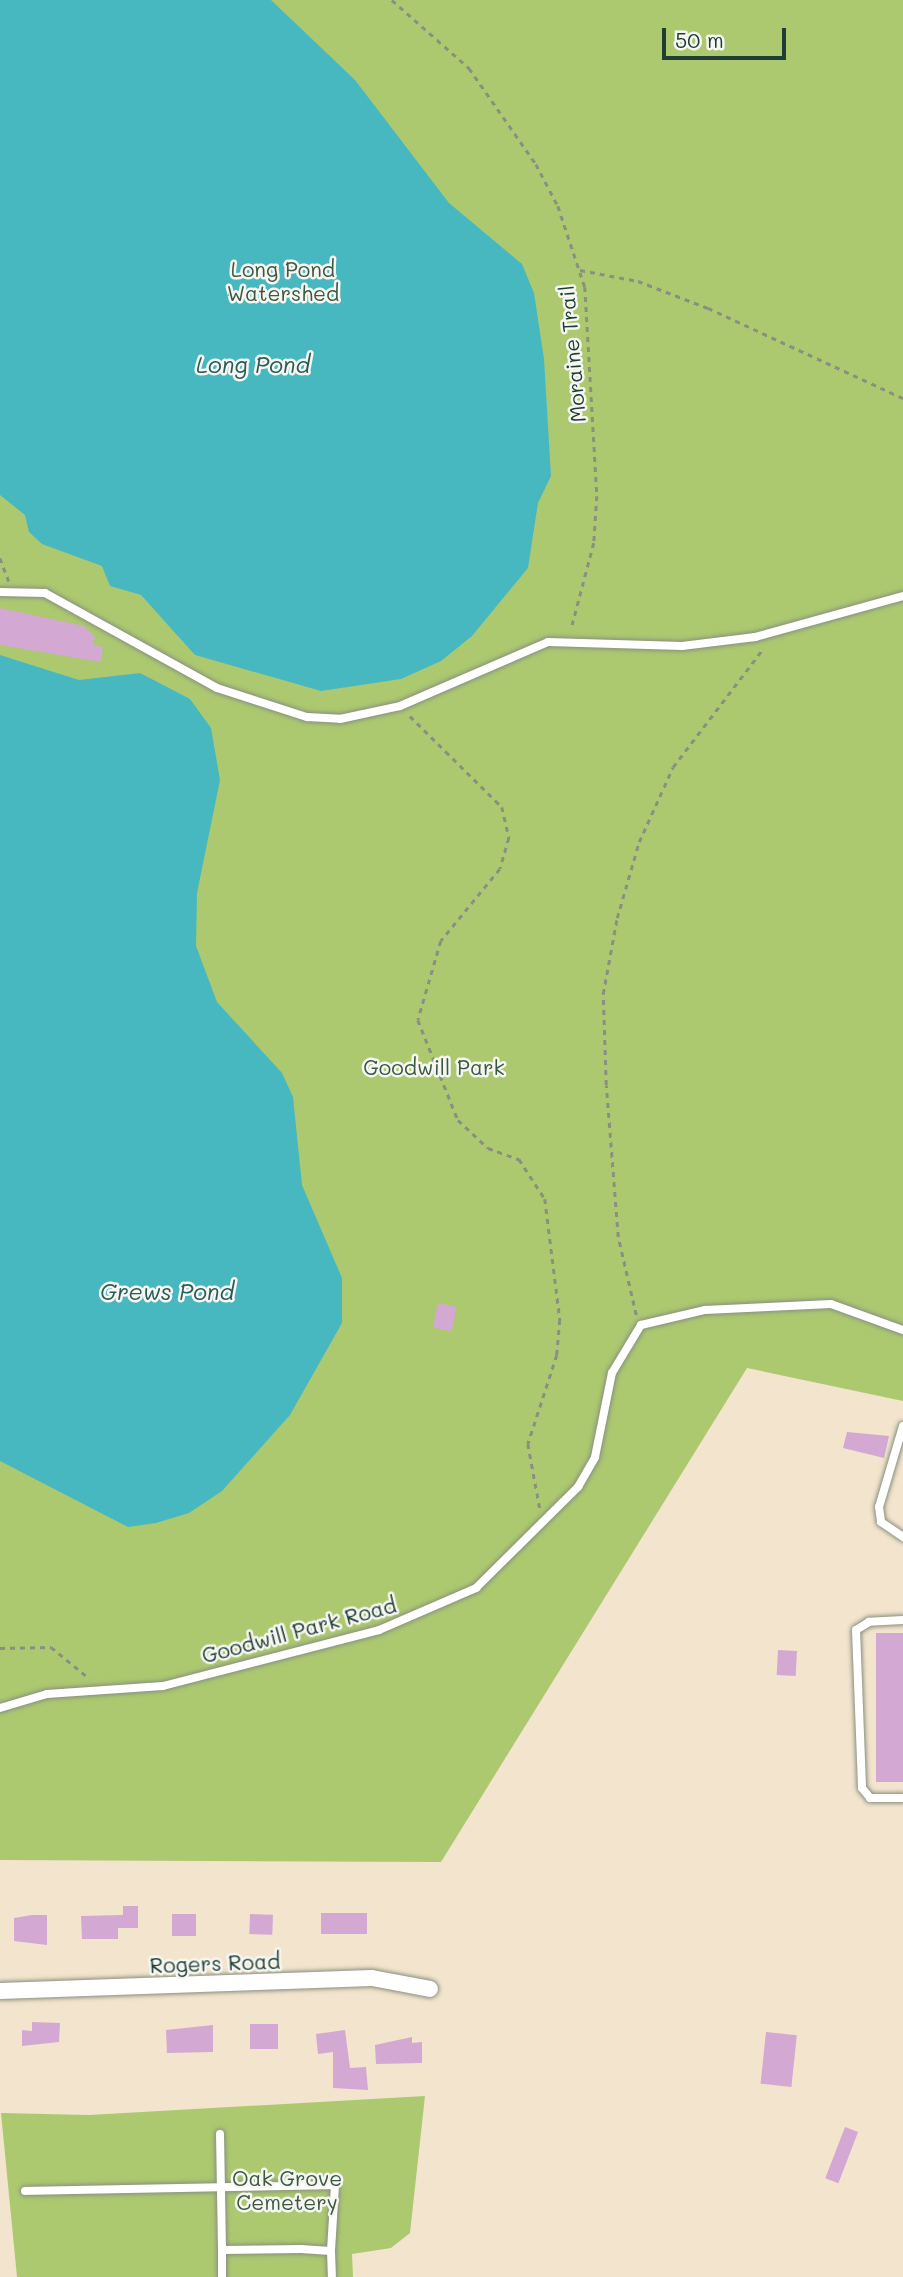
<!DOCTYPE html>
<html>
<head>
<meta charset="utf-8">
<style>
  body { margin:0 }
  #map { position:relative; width:903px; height:2277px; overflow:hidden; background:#f3e4cd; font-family:Mali,sans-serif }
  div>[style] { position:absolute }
  .green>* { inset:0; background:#acc970 }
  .water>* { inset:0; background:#48b8c0 }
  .building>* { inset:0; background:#d3a8d2; transform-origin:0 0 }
  .path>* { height:2.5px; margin-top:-1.25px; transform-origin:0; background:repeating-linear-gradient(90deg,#899080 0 5px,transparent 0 10px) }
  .roads { filter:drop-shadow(0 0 2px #899080) drop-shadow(0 0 2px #899080) }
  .lane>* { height:8px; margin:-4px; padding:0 4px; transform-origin:4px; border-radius:4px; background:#fff }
  .street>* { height:16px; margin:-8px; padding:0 8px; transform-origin:8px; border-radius:8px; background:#fff }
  span { translate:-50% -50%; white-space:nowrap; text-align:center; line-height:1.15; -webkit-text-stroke:5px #f6f6f2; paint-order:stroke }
  .park-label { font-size:21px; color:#3b5940 }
  .street-label { font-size:21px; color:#1f3d34 }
  .water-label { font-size:23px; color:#295c57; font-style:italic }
  .scale { position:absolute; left:662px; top:28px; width:124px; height:32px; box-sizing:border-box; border:4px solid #1f3d34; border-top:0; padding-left:9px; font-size:21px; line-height:24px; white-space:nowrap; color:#1f3d34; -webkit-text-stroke:5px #f6f6f2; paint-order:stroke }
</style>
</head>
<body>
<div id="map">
  <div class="green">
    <div style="clip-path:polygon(0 0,903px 0,903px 1401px,747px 1368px,441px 1862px,0 1860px)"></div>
    <div style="clip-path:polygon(425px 2096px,410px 2233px,391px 2248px,352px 2254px,353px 2277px,17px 2277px,1px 2113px,89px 2115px)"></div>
  </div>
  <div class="water">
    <div style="clip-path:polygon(0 0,271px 0,355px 80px,449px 203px,522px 264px,534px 293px,544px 359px,551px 476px,538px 503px,528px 568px,472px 636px,441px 661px,401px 679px,321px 691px,195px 655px,141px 595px,110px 586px,102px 566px,42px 544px,29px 532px,25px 515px,0 495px)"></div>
    <div style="clip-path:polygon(0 655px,79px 680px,140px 673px,190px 699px,211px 728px,220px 780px,197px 893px,196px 946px,217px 1002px,282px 1073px,293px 1097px,302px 1185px,342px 1278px,342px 1323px,290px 1415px,222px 1491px,189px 1513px,156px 1523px,128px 1527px,0 1461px)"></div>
  </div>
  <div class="building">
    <div style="clip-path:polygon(0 608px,84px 626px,95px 637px,93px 645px,103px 647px,101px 662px,0 645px)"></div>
    <div style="left:438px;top:1303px;width:19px;height:25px;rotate:12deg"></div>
    <div style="clip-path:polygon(847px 1432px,889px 1436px,884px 1458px,843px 1448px)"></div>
    <div style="left:876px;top:1633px;width:27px;height:149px"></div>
    <div style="left:778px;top:1650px;width:19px;height:25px;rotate:3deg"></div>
    <div style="clip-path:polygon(123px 1906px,138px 1906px,138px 1928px,118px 1928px,118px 1939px,82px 1939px,81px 1916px,123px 1915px)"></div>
    <div style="left:367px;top:1913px;width:21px;height:46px;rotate:90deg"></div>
    <div style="left:196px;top:1914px;width:22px;height:24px;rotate:90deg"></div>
    <div style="left:250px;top:1914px;width:23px;height:20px;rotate:2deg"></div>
    <div style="clip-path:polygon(32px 1915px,47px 1915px,47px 1945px,14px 1941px,14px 1918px)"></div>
    <div style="clip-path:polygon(32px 2022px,60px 2023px,59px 2042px,22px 2046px,22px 2030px,32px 2031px)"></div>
    <div style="left:250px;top:2024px;width:28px;height:25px"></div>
    <div style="clip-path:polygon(213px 2025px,213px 2052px,167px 2053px,166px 2030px)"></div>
    <div style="clip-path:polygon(345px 2030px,350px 2068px,366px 2067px,368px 2090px,333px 2088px,333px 2052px,318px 2054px,316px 2034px)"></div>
    <div style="left:766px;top:2032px;width:31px;height:52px;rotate:6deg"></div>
    <div style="clip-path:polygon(412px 2037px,412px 2043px,422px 2042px,422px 2063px,376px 2064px,375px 2045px)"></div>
    <div style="left:845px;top:2127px;width:14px;height:55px;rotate:21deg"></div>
  </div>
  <div class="path">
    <div style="left:392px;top:0;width:103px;rotate:41.4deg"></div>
    <div style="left:469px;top:68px;width:117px;rotate:55.1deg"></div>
    <div style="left:536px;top:164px;width:47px;rotate:62.4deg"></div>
    <div style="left:558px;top:206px;width:85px;rotate:71.6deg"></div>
    <div style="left:585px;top:287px;width:209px;rotate:86.7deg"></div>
    <div style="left:597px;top:496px;width:47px;rotate:93.7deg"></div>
    <div style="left:594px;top:543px;width:90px;rotate:104.8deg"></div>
    <div style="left:580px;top:270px;width:59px;rotate:10.7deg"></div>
    <div style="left:638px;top:281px;width:75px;rotate:21.1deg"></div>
    <div style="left:708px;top:308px;width:215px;rotate:24.8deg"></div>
    <div style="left:0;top:558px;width:25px;rotate:69deg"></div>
    <div style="left:410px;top:716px;width:129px;rotate:44.7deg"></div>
    <div style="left:502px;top:807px;width:32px;rotate:77deg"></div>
    <div style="left:509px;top:838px;width:32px;rotate:106deg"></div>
    <div style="left:500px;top:869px;width:93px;rotate:129.3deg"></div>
    <div style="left:441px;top:941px;width:82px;rotate:106.2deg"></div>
    <div style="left:418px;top:1020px;width:108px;rotate:68.2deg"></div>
    <div style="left:458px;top:1120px;width:41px;rotate:43deg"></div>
    <div style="left:488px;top:1148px;width:33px;rotate:20deg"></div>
    <div style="left:519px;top:1159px;width:48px;rotate:57deg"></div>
    <div style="left:545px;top:1199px;width:122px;rotate:82.9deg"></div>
    <div style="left:560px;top:1320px;width:35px;rotate:95deg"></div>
    <div style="left:557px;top:1355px;width:94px;rotate:108deg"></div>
    <div style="left:528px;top:1444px;width:66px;rotate:79.5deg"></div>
    <div style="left:636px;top:1315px;width:80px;rotate:-103deg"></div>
    <div style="left:618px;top:1237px;width:152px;rotate:-94.5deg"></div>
    <div style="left:606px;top:1085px;width:91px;rotate:-91.9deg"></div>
    <div style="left:603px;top:994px;width:77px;rotate:-79.6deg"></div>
    <div style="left:617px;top:918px;width:79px;rotate:-73.9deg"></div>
    <div style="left:639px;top:842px;width:82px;rotate:-65.6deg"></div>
    <div style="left:673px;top:767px;width:148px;rotate:-52.7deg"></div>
    <div style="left:0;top:1648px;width:51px;rotate:-1.1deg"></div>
    <div style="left:51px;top:1647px;width:50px;rotate:39.4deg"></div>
  </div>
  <div class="roads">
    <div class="lane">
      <div style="left:0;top:592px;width:45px;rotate:1.3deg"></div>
      <div style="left:45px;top:593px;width:196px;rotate:28.9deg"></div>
      <div style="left:217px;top:688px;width:95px;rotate:17.9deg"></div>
      <div style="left:307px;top:717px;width:33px;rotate:3deg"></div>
      <div style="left:340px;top:719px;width:61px;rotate:-12.2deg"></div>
      <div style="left:400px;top:706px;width:161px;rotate:-23.4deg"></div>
      <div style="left:548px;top:642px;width:134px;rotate:1.7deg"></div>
      <div style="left:682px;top:646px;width:74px;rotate:-7deg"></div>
      <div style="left:755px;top:637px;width:154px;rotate:-15.5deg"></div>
      <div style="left:903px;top:1426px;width:84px;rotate:106.5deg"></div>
      <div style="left:879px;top:1507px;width:15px;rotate:82deg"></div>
      <div style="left:881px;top:1522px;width:27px;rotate:34deg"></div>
      <div style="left:903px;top:1620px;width:34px;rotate:177deg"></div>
      <div style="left:869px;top:1622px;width:15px;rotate:148deg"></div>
      <div style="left:856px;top:1630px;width:158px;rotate:87.8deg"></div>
      <div style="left:862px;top:1788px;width:13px;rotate:51deg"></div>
      <div style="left:870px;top:1798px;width:33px"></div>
      <div style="left:0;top:1708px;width:49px;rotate:-16.6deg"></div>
      <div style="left:47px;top:1694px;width:116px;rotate:-3.9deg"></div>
      <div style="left:163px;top:1686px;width:223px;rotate:-14.5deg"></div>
      <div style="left:379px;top:1630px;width:106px;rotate:-23.4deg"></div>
      <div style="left:476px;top:1588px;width:144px;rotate:-44.7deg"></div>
      <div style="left:578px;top:1487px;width:34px;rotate:-60deg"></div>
      <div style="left:595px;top:1457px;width:86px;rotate:-78.6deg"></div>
      <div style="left:612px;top:1373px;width:56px;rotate:-58.9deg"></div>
      <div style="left:641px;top:1325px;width:66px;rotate:-13.2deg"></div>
      <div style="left:705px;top:1310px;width:126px;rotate:-2.7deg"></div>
      <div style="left:831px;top:1304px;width:77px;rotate:19.9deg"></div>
      <div style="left:220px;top:2134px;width:116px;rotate:89deg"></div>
      <div style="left:25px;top:2191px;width:310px;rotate:-1.1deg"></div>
      <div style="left:335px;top:2185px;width:66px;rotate:93.5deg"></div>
      <div style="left:222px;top:2277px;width:27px;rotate:-90deg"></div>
      <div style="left:222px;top:2250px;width:79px;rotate:-0.7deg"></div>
      <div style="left:301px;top:2249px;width:30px;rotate:4deg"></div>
      <div style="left:331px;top:2251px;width:26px;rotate:88deg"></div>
    </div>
    <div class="street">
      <div style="left:0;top:1991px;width:372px;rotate:-2deg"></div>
      <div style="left:372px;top:1978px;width:59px;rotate:10.7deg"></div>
    </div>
  </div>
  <div class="park-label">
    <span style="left:283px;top:281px">Long Pond<br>Watershed</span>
    <span style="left:434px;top:1067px">Goodwill Park</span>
    <span style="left:287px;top:2190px">Oak Grove<br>Cemetery</span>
  </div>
  <div class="street-label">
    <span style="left:572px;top:354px;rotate:-95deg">Moraine Trail</span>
    <span style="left:299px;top:1630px;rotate:-15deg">Goodwill Park Road</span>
    <span style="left:215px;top:1963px;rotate:-2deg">Rogers Road</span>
  </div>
  <div class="water-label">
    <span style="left:253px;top:364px">Long Pond</span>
    <span style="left:167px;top:1291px">Grews Pond</span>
  </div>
  <div class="scale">50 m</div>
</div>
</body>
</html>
